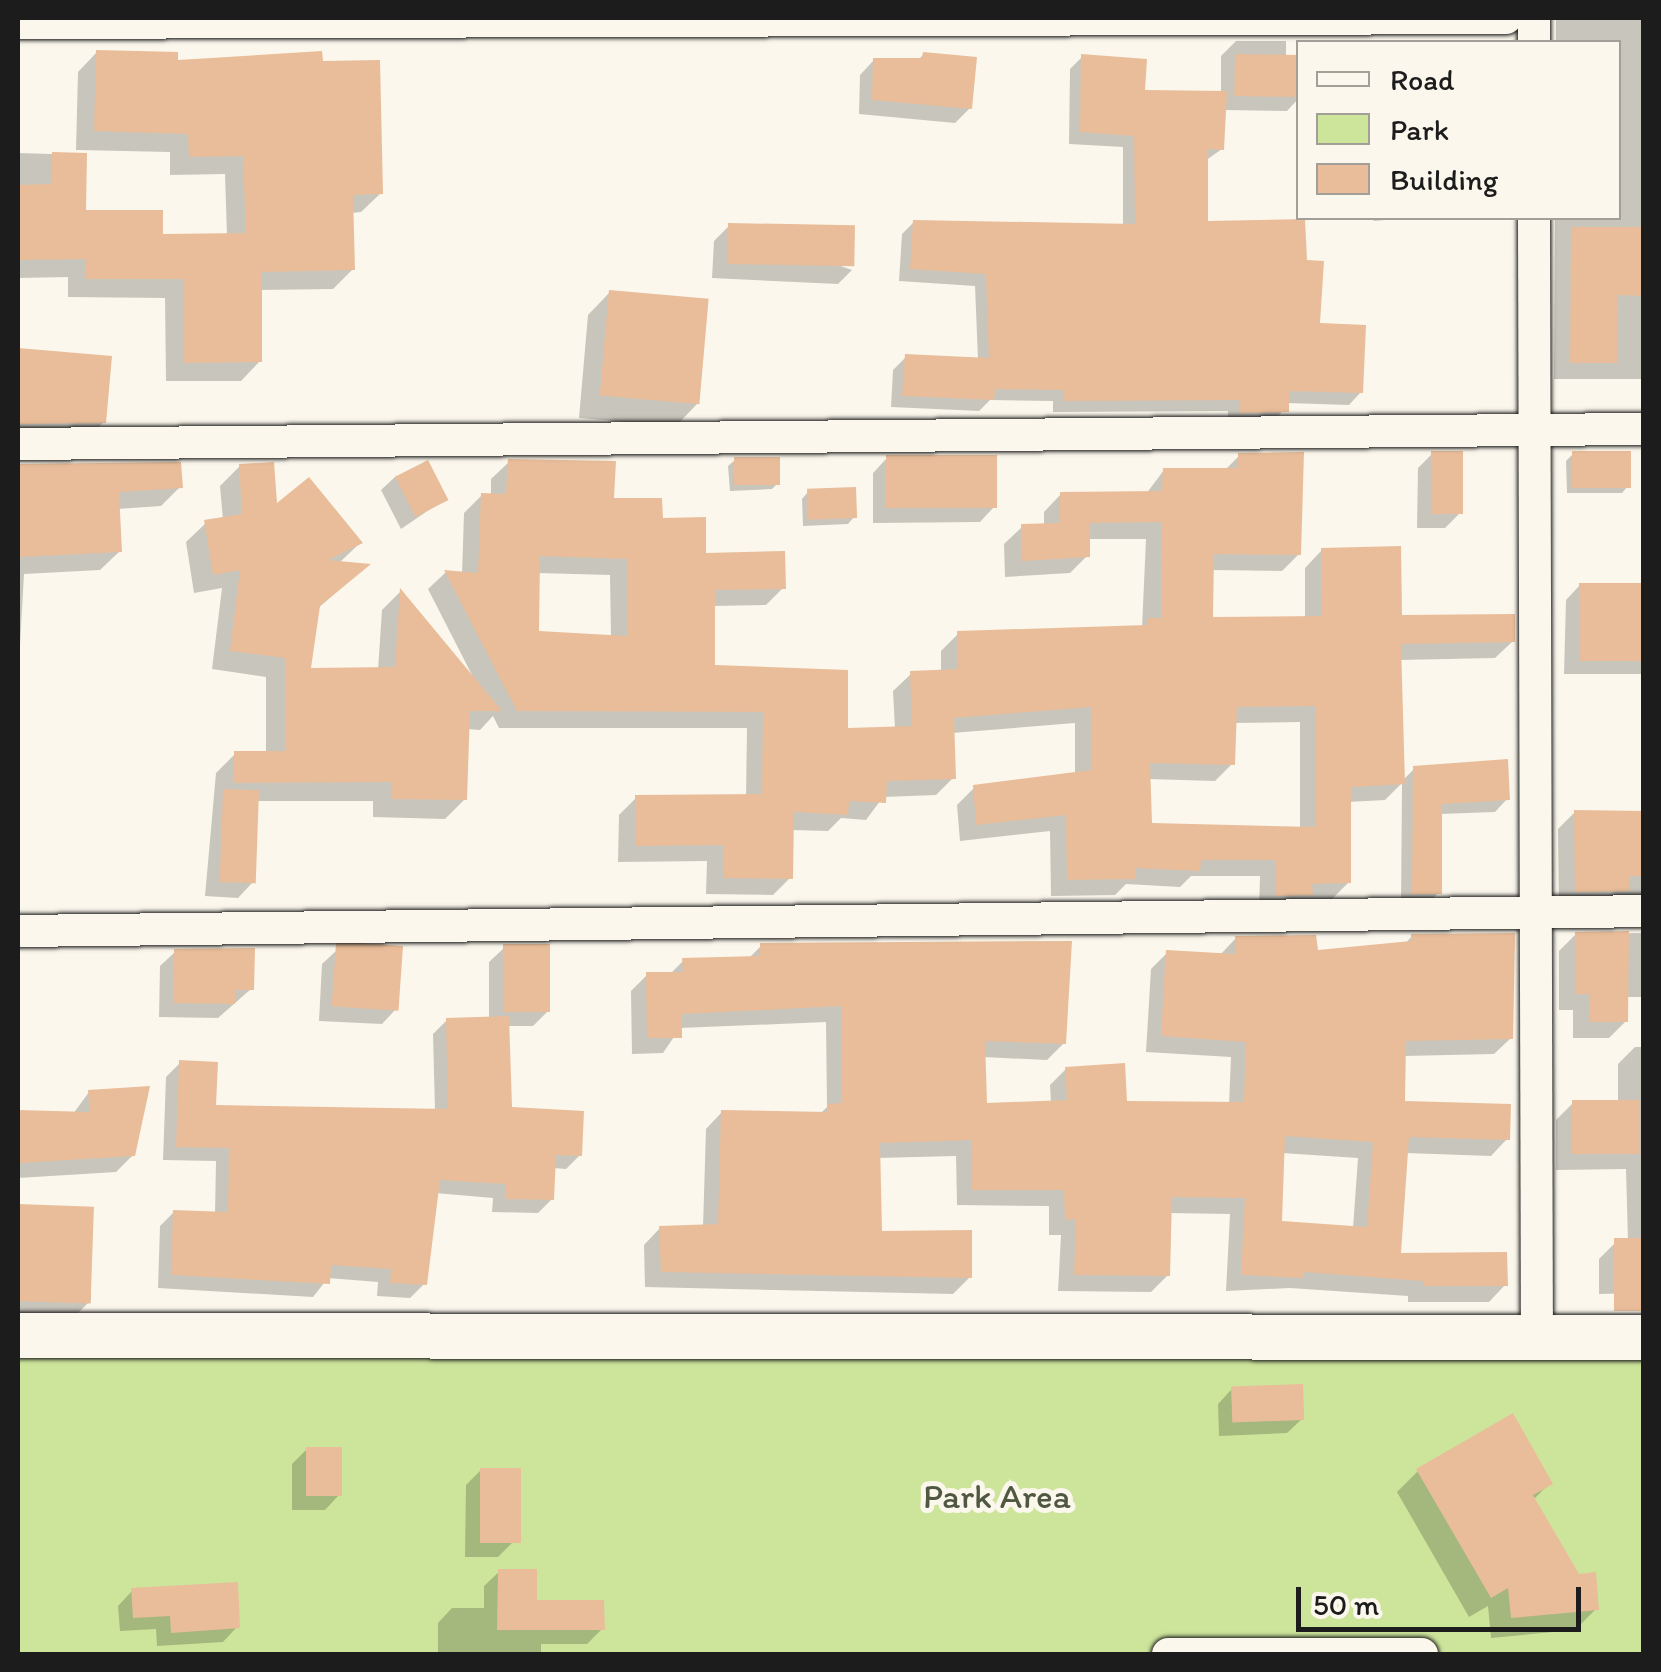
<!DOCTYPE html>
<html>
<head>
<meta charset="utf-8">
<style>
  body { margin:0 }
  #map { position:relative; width:1661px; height:1672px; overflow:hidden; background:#fbf7ec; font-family:Itim,sans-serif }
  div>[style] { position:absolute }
  .green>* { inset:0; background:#cde59b; transform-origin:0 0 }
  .shadow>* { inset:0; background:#0003 }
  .building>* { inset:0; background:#e9bd99; transform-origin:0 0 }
  .roads { filter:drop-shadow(0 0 2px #1c1c1c) drop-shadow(0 0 2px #1c1c1c) }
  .street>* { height:32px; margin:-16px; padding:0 16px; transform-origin:16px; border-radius:16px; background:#fbf7ec }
  .secondary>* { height:45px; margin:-22.5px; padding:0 22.5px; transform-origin:22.5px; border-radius:22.5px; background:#fbf7ec }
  span { translate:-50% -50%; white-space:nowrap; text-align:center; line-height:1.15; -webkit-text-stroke:10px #fbf7ec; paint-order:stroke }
  .park-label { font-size:35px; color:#515842 }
  .frame { position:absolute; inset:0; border:20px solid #1c1c1c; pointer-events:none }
  .legend { position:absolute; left:1296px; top:40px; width:325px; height:180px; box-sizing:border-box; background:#fbf7ec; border:2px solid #a29f99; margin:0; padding:12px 18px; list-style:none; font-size:30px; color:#1c1c1c }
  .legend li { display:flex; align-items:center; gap:20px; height:50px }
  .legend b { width:50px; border:2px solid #a29f99 }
  .scale { position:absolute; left:1296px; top:1587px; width:285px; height:45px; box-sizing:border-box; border:5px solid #1c1c1c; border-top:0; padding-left:12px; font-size:30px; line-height:35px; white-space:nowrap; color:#1c1c1c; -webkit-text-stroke:8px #fbf7ec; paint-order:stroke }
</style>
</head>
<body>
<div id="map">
  <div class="green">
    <div style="left:18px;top:1335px;width:1625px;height:319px"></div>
  </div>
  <div class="shadow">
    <div style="clip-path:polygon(1556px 18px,1644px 18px,1644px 379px,1554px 379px,1555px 218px,1618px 218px,1618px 42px,1556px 42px)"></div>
    <div style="clip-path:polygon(1236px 41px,1286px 41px,1286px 58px,1298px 58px,1298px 99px,1287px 111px,1224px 110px,1222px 149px,1205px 161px,1206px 224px,1304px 262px,1318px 325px,1361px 392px,1349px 405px,1287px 403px,1274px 424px,1228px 424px,1228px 411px,1053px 412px,1053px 401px,990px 400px,979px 411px,891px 407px,893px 370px,906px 357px,978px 360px,975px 286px,899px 281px,902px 234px,914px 222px,1123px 226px,1123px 147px,1069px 144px,1070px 69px,1082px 57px,1142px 92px,1221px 93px,1221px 56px)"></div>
    <div style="clip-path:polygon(97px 52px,175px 63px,321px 64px,381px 193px,361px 212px,351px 213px,353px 269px,333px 289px,259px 290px,260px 361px,241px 381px,166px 381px,165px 298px,68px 297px,68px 277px,18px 278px,18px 153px,84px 155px,83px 212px,161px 237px,227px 236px,225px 174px,170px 175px,170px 152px,76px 150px,78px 72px)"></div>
    <div style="clip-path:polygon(924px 54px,970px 108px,955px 123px,859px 114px,860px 75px,874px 60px,917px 61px)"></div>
    <div style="clip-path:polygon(1373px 218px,1407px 218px,1374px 221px)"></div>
    <div style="clip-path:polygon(729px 226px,852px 270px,838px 284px,712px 278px,714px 241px)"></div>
    <div style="clip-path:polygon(610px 292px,698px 403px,676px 426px,579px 418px,588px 315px)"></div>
    <div style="clip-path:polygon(18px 350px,109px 358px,104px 422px,84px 441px,18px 444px)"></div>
    <div style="clip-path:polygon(1432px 454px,1459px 514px,1445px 528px,1417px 528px,1418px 468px)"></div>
    <div style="clip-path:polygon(1573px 454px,1628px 486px,1622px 493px,1567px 493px,1566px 461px)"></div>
    <div style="clip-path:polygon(evenodd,1240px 455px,1299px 554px,1282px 571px,1212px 570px,1211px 620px,1305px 618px,1305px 568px,1322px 550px,1399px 618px,1513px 641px,1495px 658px,1399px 660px,1402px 781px,1414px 769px,1507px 799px,1495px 812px,1440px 814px,1439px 892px,1427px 905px,1401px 905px,1402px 783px,1385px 800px,1348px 802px,1349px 882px,1331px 900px,1259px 912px,1260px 876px,1191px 876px,1180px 887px,1126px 884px,1115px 895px,1051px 896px,1050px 831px,960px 841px,957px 805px,974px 788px,1075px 775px,1075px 723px,952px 733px,953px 778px,936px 795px,883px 797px,866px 820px,841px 818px,828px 831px,791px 830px,790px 878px,773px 895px,706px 894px,707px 861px,618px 862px,619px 815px,636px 798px,746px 796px,747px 728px,499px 728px,493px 716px,480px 730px,467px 729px,465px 799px,445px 819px,373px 817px,373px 801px,256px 801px,252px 883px,238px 898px,205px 896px,216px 773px,235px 754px,266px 754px,266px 677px,212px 669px,222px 588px,194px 593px,186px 542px,206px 523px,223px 520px,220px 486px,240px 466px,274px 508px,360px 543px,338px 564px,366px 566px,317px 609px,308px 670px,378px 670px,382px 610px,400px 592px,473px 677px,428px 589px,445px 573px,462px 574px,464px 513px,482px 495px,491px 496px,491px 479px,509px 462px,660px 521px,704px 556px,783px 588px,766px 605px,713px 606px,713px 668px,846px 730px,895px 729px,893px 691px,911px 674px,941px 673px,941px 651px,958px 634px,1142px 628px,1146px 539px,1087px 539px,1087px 556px,1070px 573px,1005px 577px,1004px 544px,1022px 527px,1044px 526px,1044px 512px,1061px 494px,1146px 494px,1164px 470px,1224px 471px,1240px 455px,537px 573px,610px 575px,611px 637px,536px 633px,537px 573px,1240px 455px,1300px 722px,1300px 829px,1149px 825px,1148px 779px,1215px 781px,1232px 764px,1234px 723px,1300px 722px)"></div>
    <div style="clip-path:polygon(887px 458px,994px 507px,980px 522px,873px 523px,873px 473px)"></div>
    <div style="clip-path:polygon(735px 460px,779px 482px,772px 489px,730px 491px,728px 466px)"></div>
    <div style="clip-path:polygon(179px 465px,180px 487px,161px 506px,117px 509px,120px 551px,100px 570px,24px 574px,18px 682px,18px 466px)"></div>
    <div style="clip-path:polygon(396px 476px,445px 499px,401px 529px,381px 490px)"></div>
    <div style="clip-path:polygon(808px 492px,854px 517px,848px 524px,803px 526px,802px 499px)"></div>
    <div style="clip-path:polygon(1580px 585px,1644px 585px,1644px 674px,1564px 674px,1566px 600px)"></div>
    <div style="clip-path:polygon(1575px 812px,1644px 813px,1644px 923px,1559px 908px,1558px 829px)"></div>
    <div style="clip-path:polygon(1644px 933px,1644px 997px,1626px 997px,1626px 1021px,1609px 1038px,1573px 1038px,1573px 1010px,1559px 1010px,1559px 951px,1576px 934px)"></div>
    <div style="clip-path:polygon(evenodd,1412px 936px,1511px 1038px,1494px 1054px,1403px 1056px,1402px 1103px,1507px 1139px,1491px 1156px,1406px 1153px,1399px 1255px,1505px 1285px,1489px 1302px,1408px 1302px,1408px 1296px,1290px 1288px,1226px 1291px,1230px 1214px,1169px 1213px,1168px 1275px,1151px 1292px,1058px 1291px,1061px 1235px,1049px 1235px,1049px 1206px,957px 1205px,956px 1156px,877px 1158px,879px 1233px,970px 1277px,953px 1294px,645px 1287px,644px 1245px,660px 1228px,703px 1227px,706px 1129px,722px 1112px,820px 1114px,827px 1107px,826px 1022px,680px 1028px,663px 1053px,632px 1054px,631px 991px,647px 975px,670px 974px,684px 960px,748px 959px,761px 946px,1064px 1043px,1047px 1060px,983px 1057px,985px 1105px,1051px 1103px,1050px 1085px,1066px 1069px,1125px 1103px,1229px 1105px,1231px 1057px,1146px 1052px,1151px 969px,1167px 953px,1219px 956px,1236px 938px,1315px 952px,1404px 945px,1412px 936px,1282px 1153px,1358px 1158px,1353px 1228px,1280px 1224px,1282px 1153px)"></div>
    <div style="clip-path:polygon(504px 948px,548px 1011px,533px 1026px,507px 1026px,510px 1110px,580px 1155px,566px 1169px,553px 1168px,552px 1199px,538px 1213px,492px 1212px,493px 1198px,435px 1193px,424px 1284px,410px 1298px,377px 1296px,378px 1282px,328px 1278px,313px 1297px,158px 1288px,160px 1226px,174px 1212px,215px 1214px,216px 1161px,163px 1160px,166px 1077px,180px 1063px,214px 1108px,435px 1111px,433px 1034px,447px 1020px,489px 1019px,489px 962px)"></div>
    <div style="clip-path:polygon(337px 950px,396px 1009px,382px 1024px,319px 1021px,322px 964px)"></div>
    <div style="clip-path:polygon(175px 952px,251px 989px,218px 1018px,159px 1017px,160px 966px)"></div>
    <div style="clip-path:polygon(1635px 1047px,1644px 1047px,1644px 1293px,1599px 1294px,1599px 1259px,1616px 1242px,1628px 1241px,1626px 1169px,1556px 1170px,1556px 1120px,1573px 1103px,1618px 1102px,1618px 1064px)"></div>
    <div style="clip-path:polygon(89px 1092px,133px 1155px,116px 1172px,18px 1178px,18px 1112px,73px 1114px)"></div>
    <div style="clip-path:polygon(18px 1207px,91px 1210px,91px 1300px,74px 1317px,18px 1317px)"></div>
    <div style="clip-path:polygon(1232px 1389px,1302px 1419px,1287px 1433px,1219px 1436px,1218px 1404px)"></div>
    <div style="clip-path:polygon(307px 1449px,339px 1495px,325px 1510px,292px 1510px,292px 1464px)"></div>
    <div style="clip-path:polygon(481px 1470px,513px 1542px,498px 1557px,465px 1557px,466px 1485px)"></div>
    <div style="clip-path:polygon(1418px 1471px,1550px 1483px,1533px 1500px,1596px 1609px,1575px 1630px,1491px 1638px,1488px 1606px,1469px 1617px,1397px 1492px)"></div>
    <div style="clip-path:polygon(499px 1572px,534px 1603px,602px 1629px,587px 1644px,541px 1644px,541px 1654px,438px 1654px,438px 1623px,452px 1608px,484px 1608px,484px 1586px)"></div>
    <div style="clip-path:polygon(132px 1591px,237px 1627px,223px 1642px,157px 1646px,156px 1629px,120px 1631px,118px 1606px)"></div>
  </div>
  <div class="building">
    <div style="clip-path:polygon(96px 50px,178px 52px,178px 60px,322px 51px,323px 61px,380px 60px,383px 194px,353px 195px,355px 270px,262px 272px,262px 362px,184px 363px,183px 279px,86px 279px,86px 259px,18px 260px,18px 185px,51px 184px,52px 152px,87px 153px,86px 210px,163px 210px,163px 234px,246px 233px,243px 156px,189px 157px,188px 134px,94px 131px)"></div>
    <div style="clip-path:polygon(923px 52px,977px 57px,972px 109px,872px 100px,873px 58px,922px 58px)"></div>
    <div style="clip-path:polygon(1081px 54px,1147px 59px,1145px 90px,1227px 91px,1224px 150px,1208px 149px,1208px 221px,1305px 219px,1307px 260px,1324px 261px,1320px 323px,1366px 325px,1363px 393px,1289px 391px,1289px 412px,1239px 413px,1239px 400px,1064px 401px,1064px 390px,995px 389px,994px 400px,902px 396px,905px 354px,989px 358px,986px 274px,910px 269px,913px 220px,1135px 224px,1134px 136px,1080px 132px)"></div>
    <div style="left:1235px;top:54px;width:63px;height:42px;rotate:1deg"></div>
    <div style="left:728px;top:223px;width:127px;height:41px;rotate:1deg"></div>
    <div style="clip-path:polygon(1571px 227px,1644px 227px,1644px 296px,1618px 295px,1617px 363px,1570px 363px)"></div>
    <div style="left:609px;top:290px;width:100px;height:106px;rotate:5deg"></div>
    <div style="clip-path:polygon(18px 348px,112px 356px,106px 423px,18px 424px)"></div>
    <div style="left:1431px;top:451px;width:32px;height:63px"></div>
    <div style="left:1572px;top:451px;width:59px;height:37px"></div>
    <div style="clip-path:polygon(evenodd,1304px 452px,1301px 555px,1214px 554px,1213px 617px,1322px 616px,1321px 548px,1401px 546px,1402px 615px,1515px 614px,1515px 642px,1401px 644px,1405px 784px,1351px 787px,1351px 883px,1312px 884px,1313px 895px,1275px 896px,1276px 860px,1201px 860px,1200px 871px,1135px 868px,1135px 879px,1067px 880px,1066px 815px,976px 825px,973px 785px,1091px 770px,1091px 707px,954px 718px,956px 779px,887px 781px,886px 803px,849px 801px,848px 815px,794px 812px,793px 879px,723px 878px,723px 845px,635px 846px,635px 795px,762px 794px,763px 712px,517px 711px,444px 570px,478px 573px,481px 493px,506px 494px,508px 459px,616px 461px,614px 498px,662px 498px,663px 518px,706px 517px,706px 553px,785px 551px,786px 589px,715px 590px,715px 665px,848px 670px,848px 728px,912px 726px,910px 671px,958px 669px,957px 631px,1147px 625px,1147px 618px,1161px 618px,1162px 522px,1090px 523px,1090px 557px,1022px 561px,1021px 524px,1060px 523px,1060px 492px,1162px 491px,1163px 468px,1238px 468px,1238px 453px,1304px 452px,540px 556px,627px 559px,627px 636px,539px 631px,540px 556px,1304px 452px,1316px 706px,1316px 827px,1152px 823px,1150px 763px,1235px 765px,1237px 707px,1316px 706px)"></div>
    <div style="left:997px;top:455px;width:53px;height:111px;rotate:90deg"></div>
    <div style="left:734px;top:457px;width:46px;height:28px"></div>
    <div style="left:428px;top:460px;width:45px;height:37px;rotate:63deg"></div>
    <div style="clip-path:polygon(181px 462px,183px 488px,119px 492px,122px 552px,18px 557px,18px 464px)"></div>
    <div style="clip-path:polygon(274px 462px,277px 503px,309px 477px,363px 543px,328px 560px,371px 564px,320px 606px,311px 668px,395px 667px,400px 588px,502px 711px,470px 711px,467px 800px,391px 799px,391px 782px,234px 783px,234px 751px,285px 751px,285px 658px,230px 651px,240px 570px,213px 575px,204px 520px,242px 514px,239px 464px)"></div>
    <div style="left:856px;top:487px;width:31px;height:49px;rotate:88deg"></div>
    <div style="left:1579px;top:583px;width:65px;height:78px"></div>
    <div style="clip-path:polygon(1508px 759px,1510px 800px,1442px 804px,1442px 894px,1412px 894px,1413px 766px)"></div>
    <div style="left:223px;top:789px;width:36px;height:93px;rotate:2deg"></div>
    <div style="clip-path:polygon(1574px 810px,1644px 811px,1644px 876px,1629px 876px,1629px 891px,1575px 892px)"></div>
    <div style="clip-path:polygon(1629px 931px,1628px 1022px,1589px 1022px,1589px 994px,1575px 994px,1575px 932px)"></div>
    <div style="clip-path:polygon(evenodd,1515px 933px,1513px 1039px,1406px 1041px,1405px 1101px,1511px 1104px,1510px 1140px,1409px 1137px,1401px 1253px,1507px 1252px,1508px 1286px,1423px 1286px,1423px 1281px,1304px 1272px,1303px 1278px,1241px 1275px,1245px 1198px,1172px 1197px,1170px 1276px,1074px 1275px,1076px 1219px,1065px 1220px,1064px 1190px,972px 1190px,971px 1140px,880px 1143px,882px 1231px,972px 1230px,972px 1278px,661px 1272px,659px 1226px,718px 1224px,721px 1110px,827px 1112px,827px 1104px,842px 1103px,842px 1006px,682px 1014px,682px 1038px,647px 1038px,646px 972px,683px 972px,682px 958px,760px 956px,760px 943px,1072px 941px,1066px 1044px,985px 1041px,987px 1103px,1067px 1100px,1065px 1067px,1125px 1063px,1127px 1101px,1244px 1102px,1246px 1042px,1161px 1036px,1166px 950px,1236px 954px,1235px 936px,1316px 935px,1318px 950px,1411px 941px,1411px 934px,1515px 933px,1285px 1136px,1373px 1142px,1367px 1227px,1282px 1221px,1285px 1136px)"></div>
    <div style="left:550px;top:944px;width:68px;height:47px;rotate:90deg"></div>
    <div style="left:403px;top:946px;width:65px;height:67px;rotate:94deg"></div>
    <div style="clip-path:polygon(255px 948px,254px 990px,235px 990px,235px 1004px,173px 1003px,174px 949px)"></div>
    <div style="clip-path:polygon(509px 1016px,512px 1107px,584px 1111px,582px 1156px,556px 1155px,554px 1200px,505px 1199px,506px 1184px,440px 1180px,427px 1285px,390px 1283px,391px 1269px,331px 1265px,330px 1284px,171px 1275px,173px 1210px,228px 1212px,229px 1148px,176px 1147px,179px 1060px,218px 1062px,216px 1105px,448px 1109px,446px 1018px)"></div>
    <div style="clip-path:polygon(150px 1086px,135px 1156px,18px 1163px,18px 1110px,90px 1112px,88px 1090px)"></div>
    <div style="left:1572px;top:1100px;width:67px;height:54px"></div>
    <div style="left:18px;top:1204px;width:76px;height:97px;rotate:2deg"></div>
    <div style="left:1644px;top:1238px;width:73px;height:30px;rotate:90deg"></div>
    <div style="left:1303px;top:1384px;width:36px;height:72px;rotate:88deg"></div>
    <div style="clip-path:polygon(1513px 1413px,1553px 1484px,1533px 1495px,1579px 1574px,1596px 1572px,1599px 1610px,1511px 1618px,1508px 1588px,1491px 1598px,1416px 1469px)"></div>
    <div style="left:306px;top:1447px;width:36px;height:49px"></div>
    <div style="left:480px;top:1468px;width:41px;height:75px"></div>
    <div style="clip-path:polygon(498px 1569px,537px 1569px,537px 1600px,604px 1600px,605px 1630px,497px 1630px)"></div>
    <div style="clip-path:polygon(238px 1582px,240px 1628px,171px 1633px,170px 1616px,133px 1618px,131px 1588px)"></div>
  </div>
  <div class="roads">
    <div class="street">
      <div style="left:1534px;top:18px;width:24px;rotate:90deg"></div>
      <div style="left:18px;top:23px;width:1488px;rotate:-0.19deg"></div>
      <div style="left:1534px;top:218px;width:1122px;rotate:89.85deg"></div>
      <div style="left:18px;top:444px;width:1626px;rotate:-0.53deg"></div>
      <div style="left:18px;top:931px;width:1626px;rotate:-0.7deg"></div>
      <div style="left:1168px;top:1654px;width:254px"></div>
    </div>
    <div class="secondary">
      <div style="left:18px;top:1335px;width:1626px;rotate:0.07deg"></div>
    </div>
  </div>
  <div class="park-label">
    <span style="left:997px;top:1496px">Park Area</span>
  </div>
  <div class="frame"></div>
  <ul class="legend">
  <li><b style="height:12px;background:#fbf7ec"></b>Road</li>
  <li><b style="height:28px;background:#cde59b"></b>Park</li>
  <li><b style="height:28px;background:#e9bd99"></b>Building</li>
  </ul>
  <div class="scale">50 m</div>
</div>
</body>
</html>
